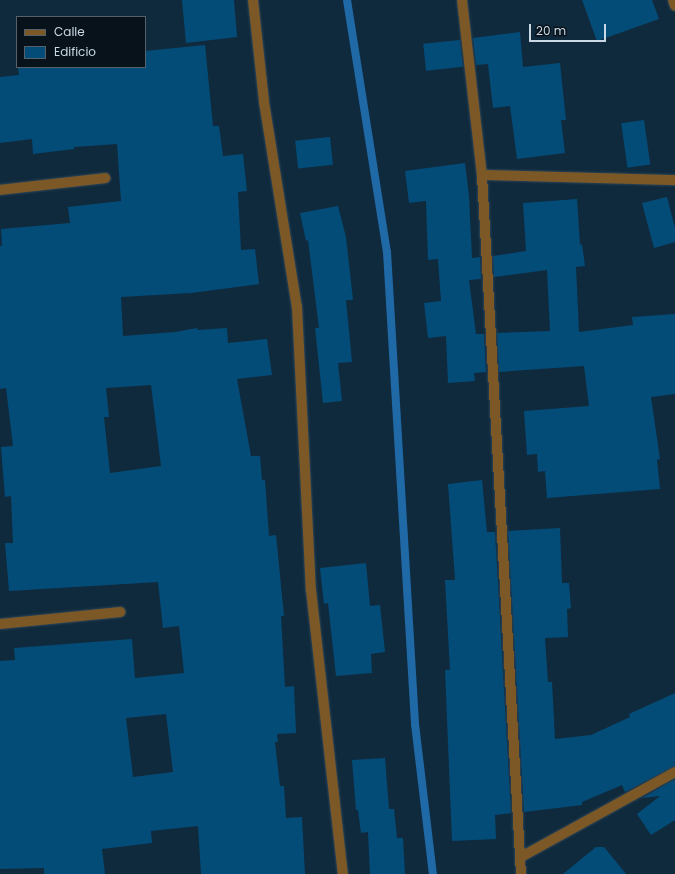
<!DOCTYPE html>
<html>
<head>
<meta charset="utf-8">
<style>
  body { margin:0 }
  #map { position:relative; width:675px; height:874px; overflow:hidden; background:#102a3d; font-family:Poppins,sans-serif }
  div>[style] { position:absolute }
  .stream>* { height:8px; margin:-4px; padding:0 4px; transform-origin:4px; border-radius:4px; background:#2069a7 }
  .building>* { inset:0; background:#044c78; transform-origin:0 0 }
  .roads { filter:drop-shadow(0 0 1px #2e4658) drop-shadow(0 0 1px #2e4658) }
  .street>* { height:10px; margin:-5px; padding:0 5px; transform-origin:5px; border-radius:5px; background:#7c5826 }
  span { translate:-50% -50%; white-space:nowrap; text-align:center; line-height:1.15; -webkit-text-stroke:3.5px #07121a; paint-order:stroke }
  .legend { position:absolute; left:16px; top:16px; width:130px; height:52px; box-sizing:border-box; background:#07121a; border:1px solid #55616b; margin:0; padding:5px 7px; list-style:none; font-size:12px; color:#c9d8e4 }
  .legend li { display:flex; align-items:center; gap:8px; height:20px }
  .legend b { width:20px; border:1px solid #55616b }
  .scale { position:absolute; left:529px; top:24px; width:77px; height:18px; box-sizing:border-box; border:2px solid #c9d8e4; border-top:0; padding-left:5px; font-size:12px; line-height:14px; white-space:nowrap; color:#c9d8e4; -webkit-text-stroke:3px #07121a; paint-order:stroke }
</style>
</head>
<body>
<div id="map">
  <div class="stream">
    <div style="left:347px;top:0;width:255px;rotate:81deg"></div>
    <div style="left:387px;top:252px;width:473px;rotate:86.6deg"></div>
    <div style="left:415px;top:724px;width:151px;rotate:83.2deg"></div>
  </div>
  <div class="building">
    <div style="clip-path:polygon(182px 0,234px 0,237px 37px,186px 43px)"></div>
    <div style="clip-path:polygon(582px 0,652px 0,659px 19px,597px 41px)"></div>
    <div style="clip-path:polygon(520px 32px,523px 67px,560px 63px,566px 120px,561px 120px,565px 153px,517px 159px,510px 106px,493px 108px,488px 64px,476px 65px,473px 38px)"></div>
    <div style="left:460px;top:40px;width:27px;height:37px;rotate:84deg"></div>
    <div style="clip-path:polygon(evenodd,205px 45px,213px 126px,219px 126px,223px 156px,243px 154px,247px 191px,238px 192px,241px 250px,255px 249px,259px 284px,191px 293px,121px 297px,123px 336px,175px 332px,197px 328px,198px 330px,227px 328px,228px 343px,267px 339px,272px 375px,237px 379px,251px 456px,260px 456px,262px 480px,265px 480px,269px 536px,276px 535px,284px 616px,281px 616px,285px 687px,294px 686px,296px 733px,277px 734px,278px 742px,275px 742px,280px 786px,284px 786px,286px 818px,302px 817px,305px 874px,201px 874px,198px 826px,151px 831px,152px 843px,102px 849px,105px 874px,44px 874px,44px 868px,0 869px,0 661px,15px 660px,14px 648px,132px 639px,135px 678px,184px 673px,179px 626px,163px 628px,158px 582px,9px 591px,5px 543px,13px 543px,11px 496px,5px 497px,1px 447px,13px 446px,6px 388px,0 389px,0 246px,2px 246px,1px 229px,70px 223px,68px 207px,121px 201px,117px 144px,74px 147px,74px 149px,33px 154px,32px 139px,0 143px,0 77px,19px 75px,18px 67px,145px 67px,145px 51px,205px 45px,151px 385px,161px 466px,110px 473px,104px 417px,109px 417px,106px 388px,151px 385px,205px 45px,166px 714px,173px 772px,133px 777px,126px 718px,166px 714px)"></div>
    <div style="left:644px;top:120px;width:45px;height:23px;rotate:82deg"></div>
    <div style="left:330px;top:137px;width:28px;height:35px;rotate:84deg"></div>
    <div style="clip-path:polygon(465px 163px,469px 196px,472px 258px,480px 257px,481px 279px,469px 280px,476px 334px,484px 334px,486px 372px,474px 373px,475px 381px,448px 383px,446px 336px,428px 338px,424px 303px,441px 301px,438px 259px,428px 260px,426px 201px,409px 203px,405px 171px)"></div>
    <div style="clip-path:polygon(667px 197px,675px 228px,675px 242px,654px 248px,642px 203px)"></div>
    <div style="clip-path:polygon(577px 199px,580px 245px,582px 244px,585px 266px,576px 267px,579px 332px,633px 325px,632px 317px,675px 314px,675px 394px,651px 397px,660px 459px,657px 460px,660px 489px,547px 498px,545px 471px,538px 472px,537px 454px,527px 455px,524px 411px,589px 406px,584px 366px,499px 372px,497px 333px,550px 331px,547px 270px,494px 277px,493px 256px,526px 251px,523px 203px)"></div>
    <div style="clip-path:polygon(338px 206px,346px 237px,353px 300px,346px 300px,352px 362px,338px 363px,342px 401px,323px 403px,315px 328px,319px 328px,308px 240px,306px 241px,300px 213px)"></div>
    <div style="clip-path:polygon(482px 480px,487px 532px,495px 532px,511px 813px,495px 815px,496px 839px,452px 841px,445px 670px,450px 670px,445px 580px,455px 580px,448px 484px)"></div>
    <div style="clip-path:polygon(560px 528px,562px 583px,569px 583px,571px 608px,567px 609px,568px 637px,545px 638px,548px 682px,552px 682px,555px 739px,591px 735px,630px 717px,629px 714px,675px 693px,675px 766px,625px 792px,622px 785px,582px 802px,582px 805px,524px 812px,508px 531px)"></div>
    <div style="clip-path:polygon(366px 563px,370px 606px,380px 605px,385px 652px,371px 654px,372px 673px,336px 676px,328px 603px,324px 604px,320px 568px)"></div>
    <div style="clip-path:polygon(385px 758px,389px 809px,394px 809px,397px 838px,403px 838px,405px 874px,370px 874px,368px 832px,361px 833px,358px 810px,356px 810px,352px 760px)"></div>
    <div style="clip-path:polygon(675px 779px,675px 820px,651px 835px,637px 814px,660px 796px,642px 798px)"></div>
    <div style="clip-path:polygon(596px 847px,604px 847px,626px 874px,563px 874px)"></div>
  </div>
  <div class="roads">
    <div class="street">
      <div style="left:253px;top:0;width:103px;rotate:83.8deg"></div>
      <div style="left:264px;top:102px;width:208px;rotate:80.9deg"></div>
      <div style="left:297px;top:307px;width:283px;rotate:87.2deg"></div>
      <div style="left:311px;top:590px;width:286px;rotate:83.6deg"></div>
      <div style="left:462px;top:0;width:176px;rotate:83.5deg"></div>
      <div style="left:482px;top:175px;width:700px;rotate:86.81deg"></div>
      <div style="left:673px;top:0;width:6px;rotate:72deg"></div>
      <div style="left:482px;top:175px;width:193px;rotate:1.5deg"></div>
      <div style="left:0;top:190px;width:106px;rotate:-6.5deg"></div>
      <div style="left:0;top:624px;width:121px;rotate:-5.7deg"></div>
      <div style="left:521px;top:857px;width:176px;rotate:-28.9deg"></div>
    </div>
  </div>
  <ul class="legend">
  <li><b style="height:5px;background:#7c5826"></b>Calle</li>
  <li><b style="height:11px;background:#044c78"></b>Edificio</li>
  </ul>
  <div class="scale">20 m</div>
</div>
</body>
</html>
